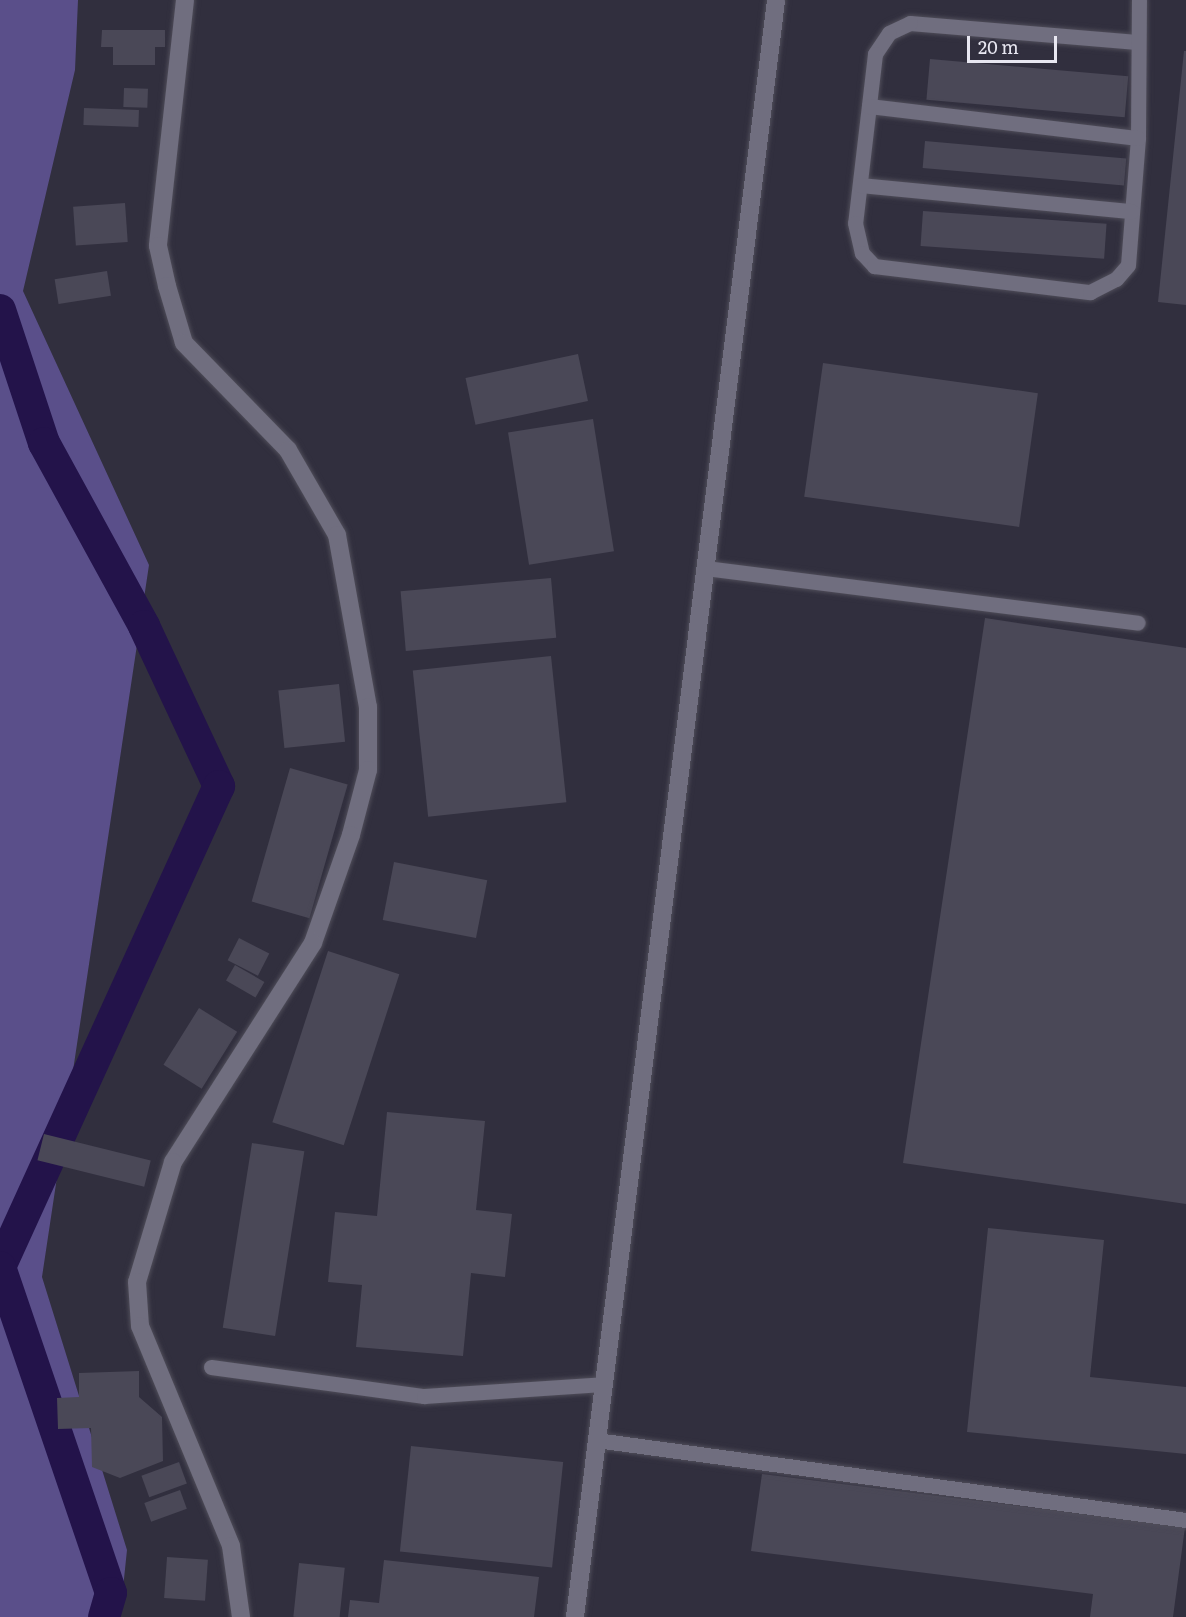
<!DOCTYPE html>
<html>
<head>
<meta charset="utf-8">
<style>
  body { margin:0 }
  #map { position:relative; width:1186px; height:1617px; overflow:hidden; background:#312f3e; font-family:Literata,serif }
  div>[style] { position:absolute }
  .green>* { inset:0; background:#5a4f8a }
  .canal>* { height:32px; margin:-16px; padding:0 16px; transform-origin:16px; border-radius:16px; background:#23134a }
  .building>* { inset:0; background:#4a4857; transform-origin:0 0 }
  .roads { filter:drop-shadow(0 0 2px #4f4d59) drop-shadow(0 0 2px #4f4d59) }
  .lane>* { height:15px; margin:-7.5px; padding:0 7.5px; transform-origin:7.5px; border-radius:7.5px; background:#706e7f }
  .street>* { height:18px; margin:-9px; padding:0 9px; transform-origin:9px; border-radius:9px; background:#706e7f }
  .secondary>* { height:18px; margin:-9px; padding:0 9px; transform-origin:9px; border-radius:9px; background:#706e7f }
  span { translate:-50% -50%; white-space:nowrap; text-align:center; line-height:1.15; -webkit-text-stroke:4.5px #312f3e; paint-order:stroke }
  .scale { position:absolute; left:967px; top:36px; width:90px; height:27px; box-sizing:border-box; border:3px solid #e8e7f1; border-top:0; padding-left:8px; font-size:18px; line-height:21px; white-space:nowrap; color:#e8e7f1; -webkit-text-stroke:4px #312f3e; paint-order:stroke }
</style>
</head>
<body>
<div id="map">
  <div class="green">
    <div style="clip-path:polygon(0 0,78px 0,75px 70px,23px 291px,149px 565px,42px 1277px,127px 1550px,120px 1617px,0 1617px)"></div>
  </div>
  <div class="canal">
    <div style="left:0;top:310px;width:140px;rotate:71.7deg"></div>
    <div style="left:44px;top:443px;width:209px;rotate:61.3deg"></div>
    <div style="left:144px;top:626px;width:177px;rotate:64.9deg"></div>
    <div style="left:219px;top:786px;width:529px;rotate:114.48deg"></div>
    <div style="left:0;top:1267px;width:344px;rotate:71.2deg"></div>
    <div style="left:111px;top:1593px;width:25px;rotate:106deg"></div>
  </div>
  <div class="building">
    <div style="clip-path:polygon(102px 30px,165px 30px,165px 47px,155px 47px,155px 65px,113px 65px,113px 47px,101px 47px)"></div>
    <div style="clip-path:polygon(1184px 51px,1186px 51px,1186px 305px,1158px 302px)"></div>
    <div style="left:930px;top:59px;width:199px;height:41px;rotate:5deg"></div>
    <div style="left:124px;top:88px;width:24px;height:19px;rotate:2deg"></div>
    <div style="left:84px;top:108px;width:55px;height:17px;rotate:2deg"></div>
    <div style="left:925px;top:141px;width:202px;height:27px;rotate:5deg"></div>
    <div style="left:125px;top:203px;width:39px;height:52px;rotate:86deg"></div>
    <div style="left:923px;top:211px;width:184px;height:35px;rotate:4deg"></div>
    <div style="left:107px;top:271px;width:25px;height:53px;rotate:81deg"></div>
    <div style="left:578px;top:354px;width:48px;height:115px;rotate:78deg"></div>
    <div style="left:823px;top:363px;width:217px;height:135px;rotate:8deg"></div>
    <div style="left:593px;top:419px;width:134px;height:86px;rotate:81deg"></div>
    <div style="left:551px;top:578px;width:60px;height:151px;rotate:85deg"></div>
    <div style="clip-path:polygon(985px 618px,1186px 648px,1186px 1204px,903px 1163px)"></div>
    <div style="left:551px;top:656px;width:147px;height:139px;rotate:84deg"></div>
    <div style="left:339px;top:684px;width:58px;height:61px;rotate:84deg"></div>
    <div style="left:290px;top:768px;width:60px;height:139px;rotate:16deg"></div>
    <div style="left:394px;top:862px;width:95px;height:59px;rotate:11deg"></div>
    <div style="left:239px;top:938px;width:34px;height:25px;rotate:27deg"></div>
    <div style="left:328px;top:951px;width:75px;height:180px;rotate:18deg"></div>
    <div style="left:235px;top:965px;width:34px;height:18px;rotate:30deg"></div>
    <div style="left:199px;top:1008px;width:45px;height:67px;rotate:32deg"></div>
    <div style="clip-path:polygon(387px 1112px,485px 1121px,476px 1210px,512px 1214px,505px 1277px,471px 1273px,463px 1356px,356px 1347px,362px 1285px,328px 1282px,335px 1212px,377px 1216px)"></div>
    <div style="left:44px;top:1134px;width:110px;height:27px;rotate:14deg"></div>
    <div style="left:252px;top:1143px;width:53px;height:187px;rotate:9deg"></div>
    <div style="clip-path:polygon(988px 1228px,1104px 1240px,1090px 1377px,1186px 1387px,1186px 1454px,967px 1432px)"></div>
    <div style="clip-path:polygon(139px 1371px,139px 1397px,162px 1417px,163px 1461px,120px 1478px,92px 1467px,91px 1428px,58px 1429px,57px 1398px,79px 1397px,79px 1373px)"></div>
    <div style="left:411px;top:1446px;width:153px;height:106px;rotate:6deg"></div>
    <div style="left:179px;top:1462px;width:23px;height:40px;rotate:70deg"></div>
    <div style="clip-path:polygon(762px 1474px,1185px 1527px,1173px 1617px,1090px 1617px,1093px 1594px,751px 1551px)"></div>
    <div style="left:180px;top:1490px;width:20px;height:38px;rotate:70deg"></div>
    <div style="left:167px;top:1557px;width:41px;height:41px;rotate:4deg"></div>
    <div style="clip-path:polygon(384px 1560px,539px 1577px,534px 1617px,348px 1617px,350px 1600px,379px 1603px)"></div>
    <div style="left:299px;top:1563px;width:46px;height:54px;rotate:6deg"></div>
  </div>
  <div class="roads">
    <div class="lane">
      <div style="left:1137px;top:42px;width:228px;rotate:-175.2deg"></div>
      <div style="left:910px;top:23px;width:23px;rotate:155deg"></div>
      <div style="left:889px;top:33px;width:25px;rotate:124deg"></div>
      <div style="left:875px;top:54px;width:170px;rotate:96.7deg"></div>
      <div style="left:855px;top:223px;width:31px;rotate:77deg"></div>
      <div style="left:862px;top:253px;width:18px;rotate:47deg"></div>
      <div style="left:874px;top:266px;width:218px;rotate:6.9deg"></div>
      <div style="left:1090px;top:292px;width:29px;rotate:-27deg"></div>
      <div style="left:1116px;top:279px;width:18px;rotate:-49deg"></div>
      <div style="left:1128px;top:265px;width:127px;rotate:-85.5deg"></div>
      <div style="left:1138px;top:138px;width:138px;rotate:-89.6deg"></div>
      <div style="left:869px;top:106px;width:271px;rotate:6.8deg"></div>
      <div style="left:860px;top:185px;width:273px;rotate:5.5deg"></div>
      <div style="left:705px;top:568px;width:436px;rotate:7.2deg"></div>
      <div style="left:211px;top:1367px;width:215px;rotate:7.8deg"></div>
      <div style="left:424px;top:1396px;width:179px;rotate:-3.8deg"></div>
      <div style="left:596px;top:1440px;width:595px;rotate:7.72deg"></div>
    </div>
    <div class="street">
      <div style="left:185px;top:0;width:247px;rotate:96.3deg"></div>
      <div style="left:158px;top:246px;width:41px;rotate:77.3deg"></div>
      <div style="left:167px;top:286px;width:59px;rotate:73.4deg"></div>
      <div style="left:184px;top:343px;width:149px;rotate:45.8deg"></div>
      <div style="left:288px;top:450px;width:98px;rotate:60deg"></div>
      <div style="left:337px;top:535px;width:175px;rotate:79.8deg"></div>
      <div style="left:368px;top:707px;width:63px;rotate:90deg"></div>
      <div style="left:368px;top:770px;width:67px;rotate:104.7deg"></div>
      <div style="left:351px;top:835px;width:114px;rotate:109.4deg"></div>
      <div style="left:313px;top:943px;width:260px;rotate:122.6deg"></div>
      <div style="left:173px;top:1162px;width:125px;rotate:106.7deg"></div>
      <div style="left:137px;top:1282px;width:44px;rotate:86.1deg"></div>
      <div style="left:140px;top:1326px;width:238px;rotate:67.5deg"></div>
      <div style="left:231px;top:1546px;width:72px;rotate:82deg"></div>
    </div>
    <div class="secondary">
      <div style="left:575px;top:1617px;width:1629px;rotate:-82.91deg"></div>
    </div>
  </div>
  <div class="scale">20 m</div>
</div>
</body>
</html>
